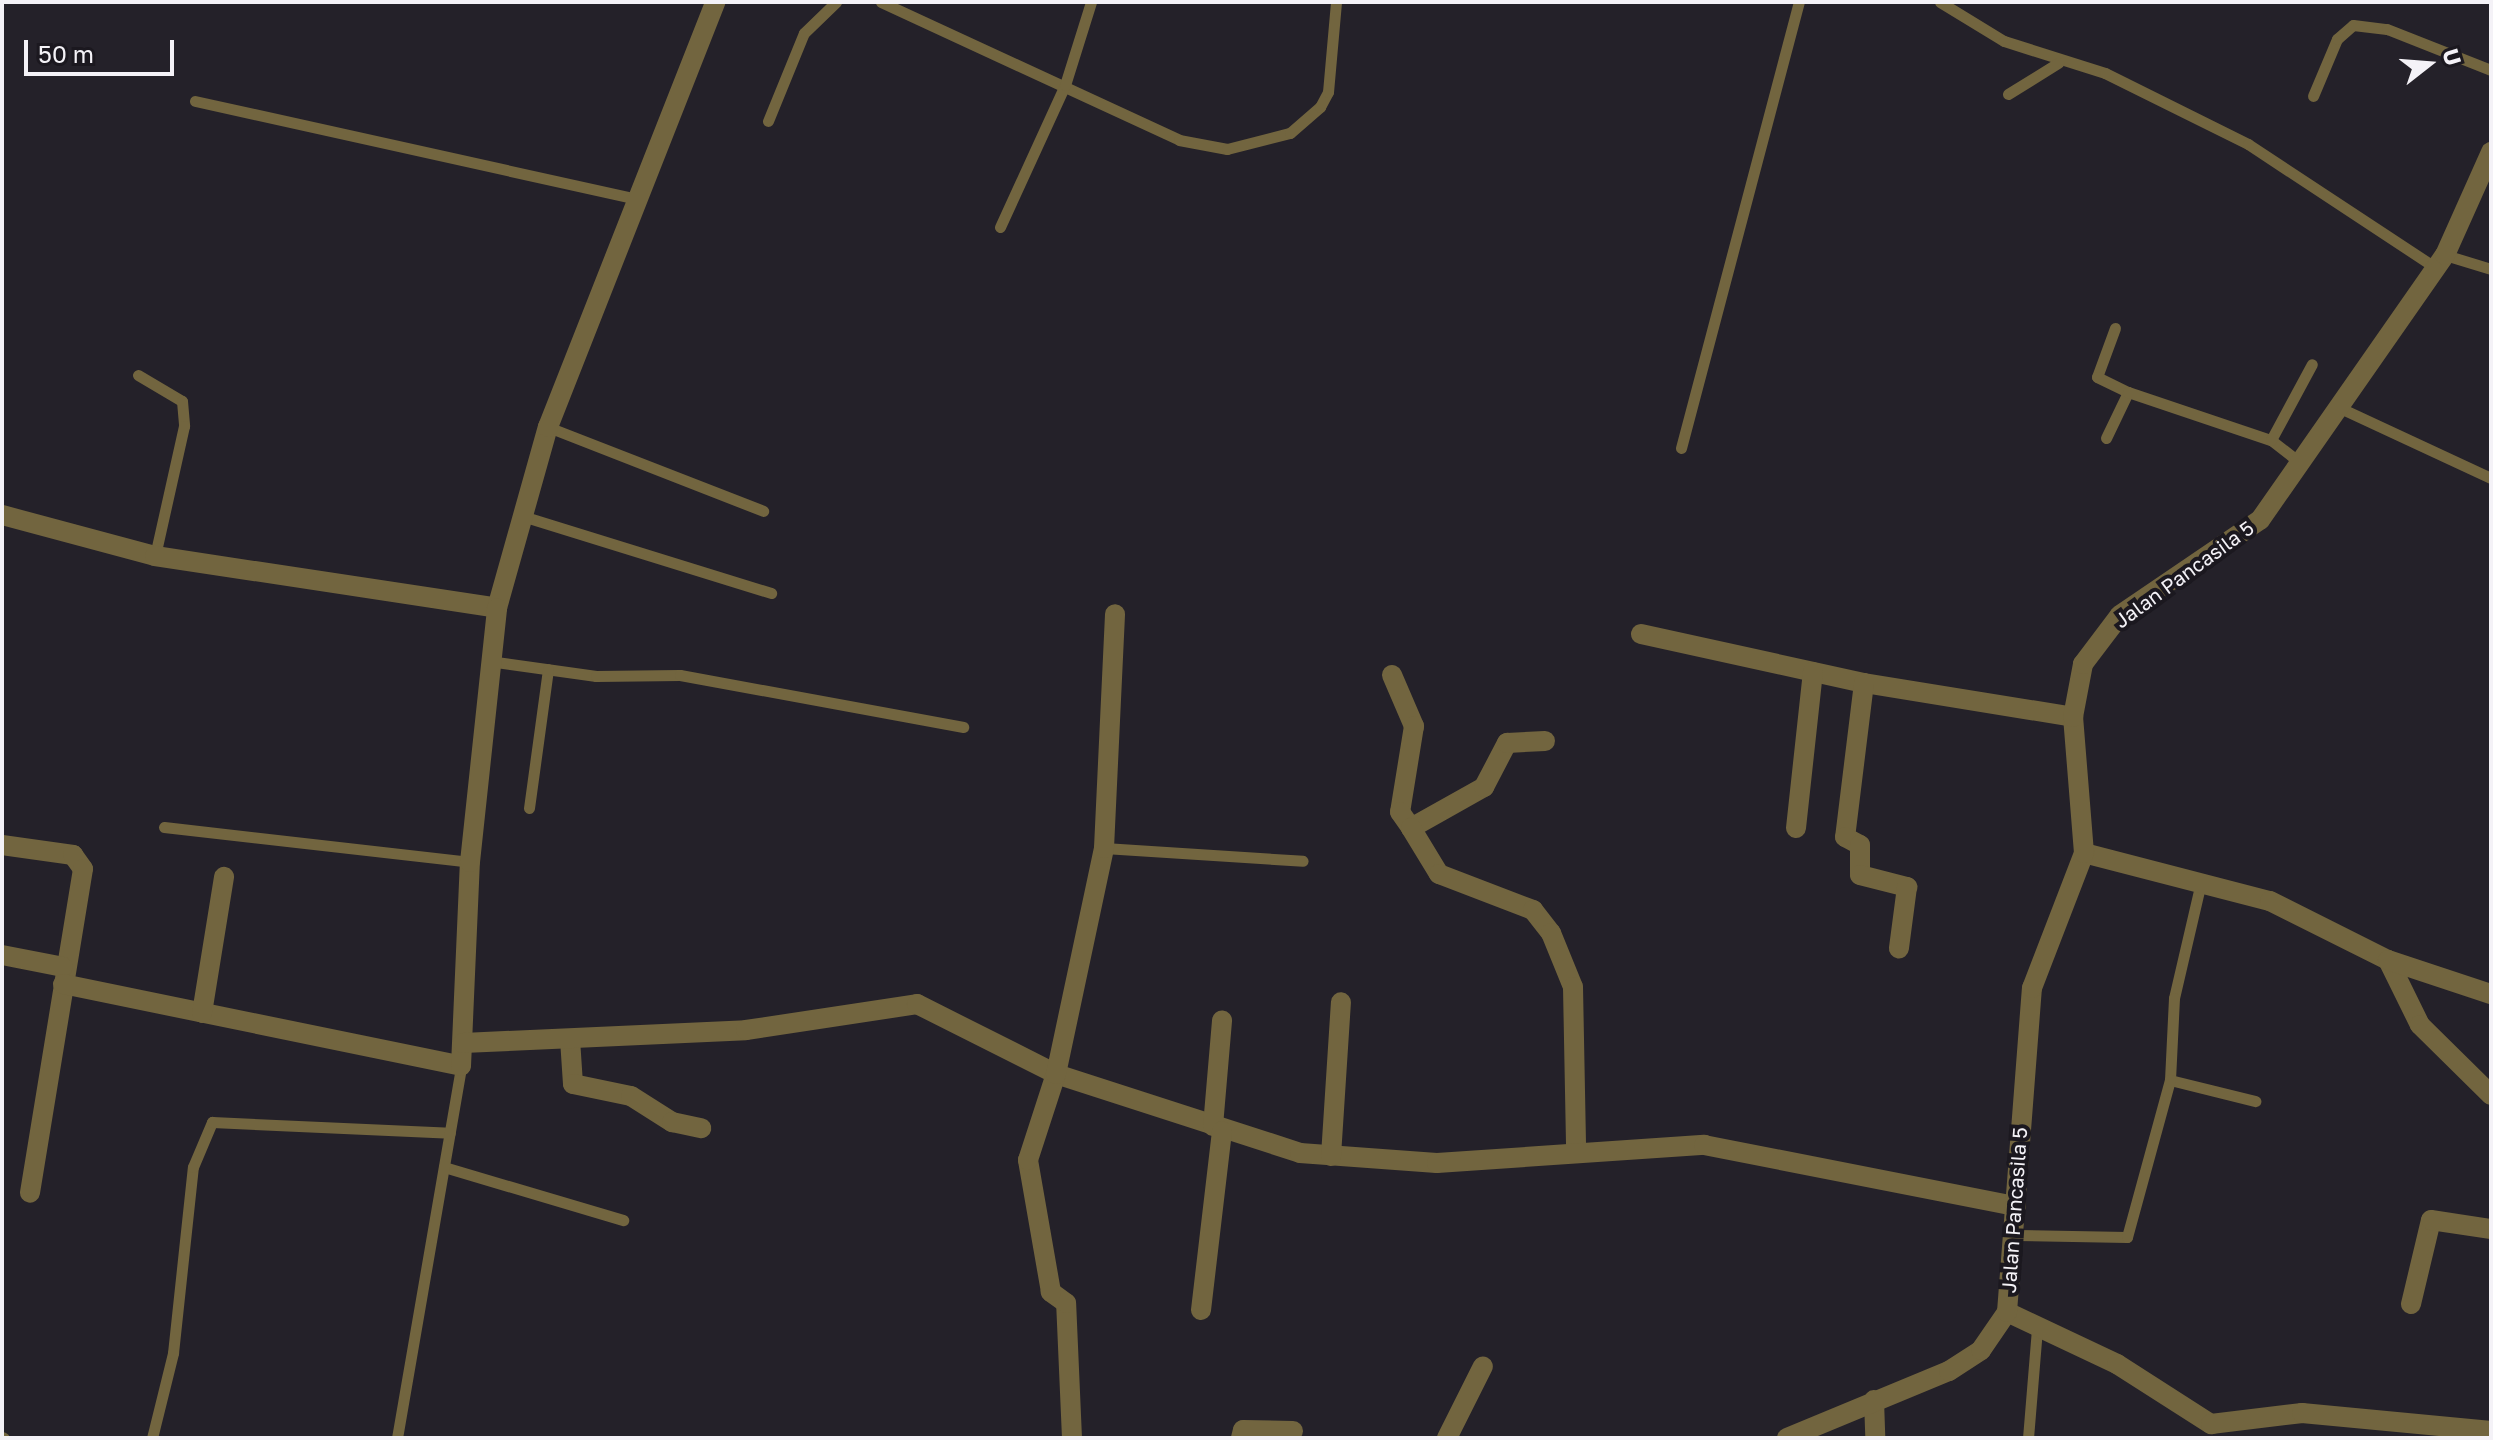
<!DOCTYPE html>
<html>
<head>
<meta charset="utf-8">
<style>
  body { margin:0 }
  #map { position:relative; width:2493px; height:1440px; overflow:hidden; background:#242129; font-family:"Golos Text",sans-serif }
  div>[style] { position:absolute }
  .service>* { height:11px; margin:-5.5px; padding:0 5.5px; transform-origin:5.5px; border-radius:5.5px; background:#72653f }
  .minor>* { height:20px; margin:-10px; padding:0 10px; transform-origin:10px; border-radius:10px; background:#72653f }
  span { translate:-50% -50%; white-space:nowrap; text-align:center; line-height:1.15; -webkit-text-stroke:8px #1b181f; paint-order:stroke }
  .street-label { font-size:20px; color:#f4f2f7 }
  .frame { position:absolute; inset:0; border:4px solid #f4f2f7; pointer-events:none }
  .north { position:absolute; left:2389px; top:24px; width:80px; height:80px; -webkit-text-stroke:6px #1b181f; paint-order:stroke; rotate:73deg; font-size:22px; font-weight:700; line-height:32px; text-align:center; color:#f4f2f7 }
  .north::after { content:''; display:block; margin:auto; width:28px; height:36px; background:#f4f2f7; clip-path:polygon(50% 0,100% 100%,50% 72%,0 100%) }
  .scale { position:absolute; left:24px; top:40px; width:150px; height:36px; box-sizing:border-box; border:4px solid #f4f2f7; border-top:0; padding-left:10px; font-size:24px; line-height:28px; white-space:nowrap; color:#f4f2f7; -webkit-text-stroke:6px #1b181f; paint-order:stroke }
</style>
</head>
<body>
<div id="map">
  <div class="service">
    <div style="left:881px;top:2px;width:328px;rotate:24.8deg"></div>
    <div style="left:1179px;top:140px;width:49px;rotate:10.6deg"></div>
    <div style="left:1227px;top:149px;width:65px;rotate:-14.3deg"></div>
    <div style="left:1290px;top:133px;width:40px;rotate:-41deg"></div>
    <div style="left:1320px;top:107px;width:17px;rotate:-62deg"></div>
    <div style="left:1328px;top:92px;width:90px;rotate:-84.9deg"></div>
    <div style="left:1940px;top:2px;width:75px;rotate:31.4deg"></div>
    <div style="left:2004px;top:41px;width:106px;rotate:17.6deg"></div>
    <div style="left:2105px;top:73px;width:160px;rotate:26.4deg"></div>
    <div style="left:2248px;top:144px;width:225px;rotate:33.4deg"></div>
    <div style="left:2008px;top:94px;width:59px;rotate:-31.8deg"></div>
    <div style="left:2313px;top:96px;width:62px;rotate:-67.2deg"></div>
    <div style="left:2337px;top:39px;width:21px;rotate:-41deg"></div>
    <div style="left:2353px;top:25px;width:34px;rotate:7deg"></div>
    <div style="left:2387px;top:29px;width:112px;rotate:21.5deg"></div>
    <div style="left:195px;top:101px;width:450px;rotate:12.5deg"></div>
    <div style="left:768px;top:121px;width:95px;rotate:-67.8deg"></div>
    <div style="left:804px;top:33px;width:45px;rotate:-44.1deg"></div>
    <div style="left:1000px;top:227px;width:156px;rotate:-65.4deg"></div>
    <div style="left:1065px;top:85px;width:87px;rotate:-72.6deg"></div>
    <div style="left:2445px;top:255px;width:48px;rotate:16.9deg"></div>
    <div style="left:2115px;top:328px;width:52px;rotate:110.2deg"></div>
    <div style="left:2097px;top:377px;width:34px;rotate:26deg"></div>
    <div style="left:138px;top:375px;width:51px;rotate:30.6deg"></div>
    <div style="left:182px;top:401px;width:25px;rotate:85deg"></div>
    <div style="left:184px;top:426px;width:133px;rotate:102.6deg"></div>
    <div style="left:2338px;top:407px;width:169px;rotate:24.9deg"></div>
    <div style="left:548px;top:427px;width:231px;rotate:21.3deg"></div>
    <div style="left:2106px;top:438px;width:51px;rotate:-64.4deg"></div>
    <div style="left:2128px;top:392px;width:151px;rotate:18.6deg"></div>
    <div style="left:2271px;top:440px;width:33px;rotate:38deg"></div>
    <div style="left:2271px;top:440px;width:86px;rotate:-61.7deg"></div>
    <div style="left:1681px;top:448px;width:461px;rotate:-75.2deg"></div>
    <div style="left:519px;top:515px;width:264px;rotate:17.2deg"></div>
    <div style="left:496px;top:662px;width:101px;rotate:8deg"></div>
    <div style="left:596px;top:676px;width:84px;rotate:-0.7deg"></div>
    <div style="left:680px;top:675px;width:288px;rotate:10.4deg"></div>
    <div style="left:529px;top:808px;width:140px;rotate:-82.2deg"></div>
    <div style="left:164px;top:827px;width:308px;rotate:6.5deg"></div>
    <div style="left:1104px;top:848px;width:199px;rotate:3.7deg"></div>
    <div style="left:2201px;top:882px;width:119px;rotate:103.1deg"></div>
    <div style="left:2174px;top:998px;width:82px;rotate:92.8deg"></div>
    <div style="left:2170px;top:1080px;width:88px;rotate:13.9deg"></div>
    <div style="left:444px;top:1167px;width:187px;rotate:16.5deg"></div>
    <div style="left:2015px;top:1235px;width:112px;rotate:1deg"></div>
    <div style="left:2127px;top:1237px;width:163px;rotate:-74.7deg"></div>
    <div style="left:2px;top:1437px;width:2px;rotate:27deg"></div>
    <div style="left:152px;top:1438px;width:88px;rotate:-76.1deg"></div>
    <div style="left:173px;top:1353px;width:187px;rotate:-83.9deg"></div>
    <div style="left:193px;top:1167px;width:49px;rotate:-67.1deg"></div>
    <div style="left:212px;top:1122px;width:238px;rotate:2.6deg"></div>
    <div style="left:397px;top:1438px;width:377px;rotate:-80.2deg"></div>
    <div style="left:2028px;top:1438px;width:110px;rotate:-85.3deg"></div>
  </div>
  <div class="minor">
    <div style="left:2px;top:515px;width:158px;rotate:15deg"></div>
    <div style="left:155px;top:556px;width:346px;rotate:8.6deg"></div>
    <div style="left:497px;top:608px;width:188px;rotate:-74.3deg"></div>
    <div style="left:548px;top:427px;width:457px;rotate:-68.5deg"></div>
    <div style="left:1641px;top:634px;width:228px;rotate:12.4deg"></div>
    <div style="left:1864px;top:683px;width:212px;rotate:9.2deg"></div>
    <div style="left:1392px;top:675px;width:56px;rotate:66.7deg"></div>
    <div style="left:1414px;top:726px;width:87px;rotate:99.2deg"></div>
    <div style="left:1400px;top:812px;width:19px;rotate:55deg"></div>
    <div style="left:1411px;top:828px;width:84px;rotate:-29.3deg"></div>
    <div style="left:1484px;top:787px;width:50px;rotate:-62.4deg"></div>
    <div style="left:1507px;top:743px;width:38px;rotate:-3deg"></div>
    <div style="left:1864px;top:683px;width:155px;rotate:97deg"></div>
    <div style="left:1845px;top:837px;width:17px;rotate:28deg"></div>
    <div style="left:1860px;top:845px;width:30px;rotate:90deg"></div>
    <div style="left:1860px;top:875px;width:49px;rotate:14.3deg"></div>
    <div style="left:1907px;top:887px;width:62px;rotate:97.5deg"></div>
    <div style="left:1411px;top:828px;width:54px;rotate:58.7deg"></div>
    <div style="left:1439px;top:874px;width:101px;rotate:21deg"></div>
    <div style="left:1533px;top:910px;width:29px;rotate:52deg"></div>
    <div style="left:1551px;top:933px;width:58px;rotate:67.8deg"></div>
    <div style="left:1573px;top:987px;width:163px;rotate:88.9deg"></div>
    <div style="left:1796px;top:828px;width:157px;rotate:-83.8deg"></div>
    <div style="left:2px;top:845px;width:72px;rotate:8deg"></div>
    <div style="left:73px;top:855px;width:17px;rotate:54deg"></div>
    <div style="left:83px;top:869px;width:328px;rotate:99.3deg"></div>
    <div style="left:2084px;top:853px;width:192px;rotate:14.5deg"></div>
    <div style="left:2270px;top:901px;width:132px;rotate:26.6deg"></div>
    <div style="left:2388px;top:960px;width:72px;rotate:63.8deg"></div>
    <div style="left:2420px;top:1025px;width:100px;rotate:44.6deg"></div>
    <div style="left:2px;top:955px;width:62px;rotate:11.1deg"></div>
    <div style="left:2388px;top:960px;width:108px;rotate:18.3deg"></div>
    <div style="left:63px;top:984px;width:406px;rotate:11.6deg"></div>
    <div style="left:461px;top:1066px;width:204px;rotate:-87.5deg"></div>
    <div style="left:470px;top:862px;width:255px;rotate:-83.9deg"></div>
    <div style="left:202px;top:1013px;width:138px;rotate:-80.8deg"></div>
    <div style="left:570px;top:1039px;width:45px;rotate:86.2deg"></div>
    <div style="left:573px;top:1084px;width:59px;rotate:11.7deg"></div>
    <div style="left:631px;top:1096px;width:49px;rotate:32.4deg"></div>
    <div style="left:672px;top:1122px;width:30px;rotate:12deg"></div>
    <div style="left:463px;top:1043px;width:283px;rotate:-2.6deg"></div>
    <div style="left:746px;top:1030px;width:173px;rotate:-8.6deg"></div>
    <div style="left:917px;top:1004px;width:156px;rotate:26.7deg"></div>
    <div style="left:1056px;top:1074px;width:256px;rotate:17.9deg"></div>
    <div style="left:1300px;top:1153px;width:137px;rotate:4.2deg"></div>
    <div style="left:1437px;top:1163px;width:268px;rotate:-3.9deg"></div>
    <div style="left:1704px;top:1145px;width:318px;rotate:11.1deg"></div>
    <div style="left:1213px;top:1126px;width:106px;rotate:-85.1deg"></div>
    <div style="left:1331px;top:1156px;width:154px;rotate:-86.3deg"></div>
    <div style="left:2411px;top:1304px;width:86px;rotate:-76.6deg"></div>
    <div style="left:2431px;top:1220px;width:61px;rotate:8.5deg"></div>
    <div style="left:1201px;top:1310px;width:180px;rotate:-83.3deg"></div>
    <div style="left:2007px;top:1312px;width:122px;rotate:25.3deg"></div>
    <div style="left:2117px;top:1364px;width:112px;rotate:32.6deg"></div>
    <div style="left:2211px;top:1424px;width:92px;rotate:-6.9deg"></div>
    <div style="left:2302px;top:1413px;width:190px;rotate:5.4deg"></div>
    <div style="left:1874px;top:1400px;width:38px;rotate:88deg"></div>
    <div style="left:1072px;top:1438px;width:135px;rotate:-92.5deg"></div>
    <div style="left:1066px;top:1303px;width:19px;rotate:-144deg"></div>
    <div style="left:1051px;top:1292px;width:134px;rotate:-99.9deg"></div>
    <div style="left:1028px;top:1160px;width:90px;rotate:-72deg"></div>
    <div style="left:1056px;top:1074px;width:231px;rotate:-78deg"></div>
    <div style="left:1104px;top:848px;width:234px;rotate:-87.3deg"></div>
    <div style="left:1241px;top:1438px;width:8px;rotate:-76deg"></div>
    <div style="left:1243px;top:1430px;width:50px;rotate:1.1deg"></div>
    <div style="left:1447px;top:1438px;width:80px;rotate:-63.4deg"></div>
    <div style="left:1787px;top:1438px;width:175px;rotate:-22.5deg"></div>
    <div style="left:1949px;top:1371px;width:38px;rotate:-33deg"></div>
    <div style="left:1981px;top:1350px;width:46px;rotate:-55.6deg"></div>
    <div style="left:2007px;top:1312px;width:325px;rotate:-85.6deg"></div>
    <div style="left:2032px;top:988px;width:145px;rotate:-68.9deg"></div>
    <div style="left:2084px;top:853px;width:136px;rotate:-94.6deg"></div>
    <div style="left:2073px;top:717px;width:54px;rotate:-79.3deg"></div>
    <div style="left:2083px;top:664px;width:61px;rotate:-52.9deg"></div>
    <div style="left:2120px;top:615px;width:169px;rotate:-34.2deg"></div>
    <div style="left:2260px;top:520px;width:323px;rotate:-55.1deg"></div>
    <div style="left:2445px;top:255px;width:113px;rotate:-65.9deg"></div>
  </div>
  <div class="street-label">
    <span style="left:2184px;top:574px;rotate:-36deg">Jalan Pancasila 5</span>
    <span style="left:2014px;top:1210px;rotate:-86deg">Jalan Pancasila 5</span>
  </div>
  <div class="frame"></div>
  <div class="north">U</div>
  <div class="scale">50 m</div>
</div>
</body>
</html>
